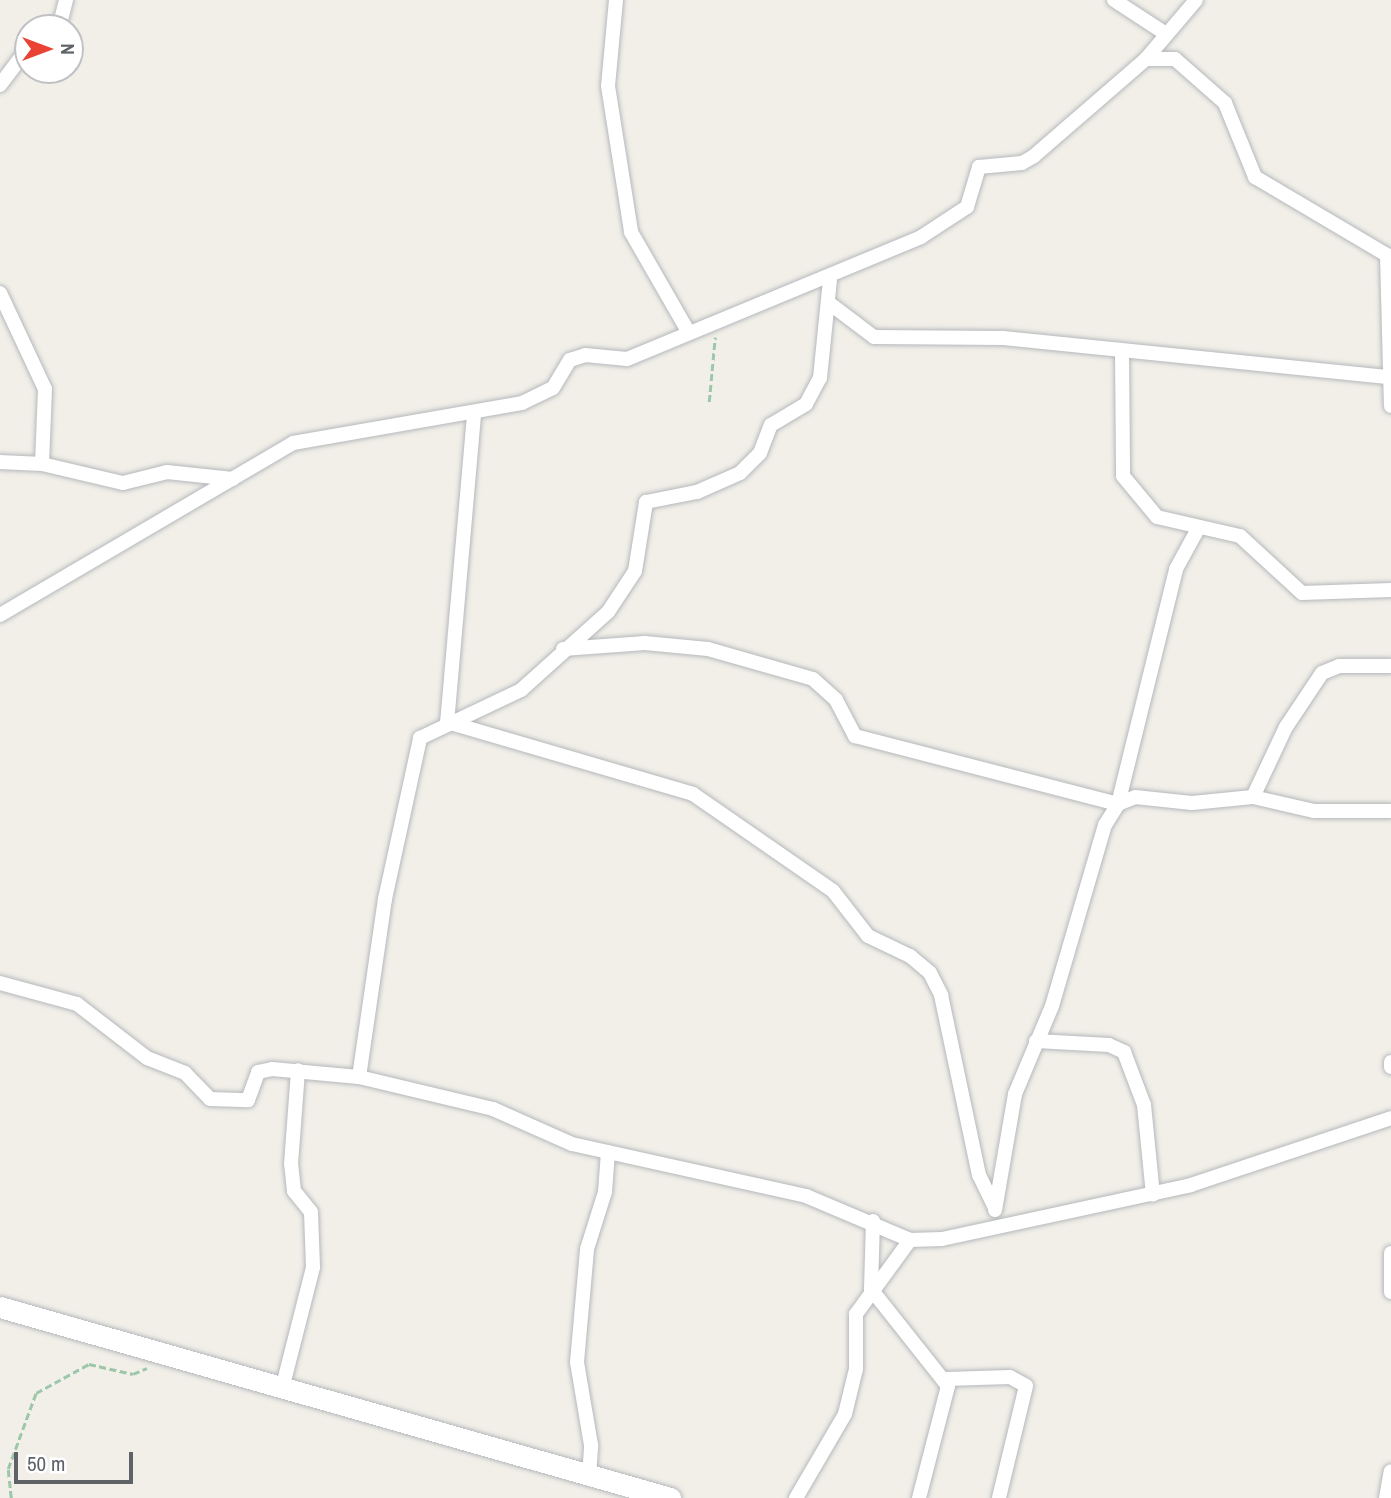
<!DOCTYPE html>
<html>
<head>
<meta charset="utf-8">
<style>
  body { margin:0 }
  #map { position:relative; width:1391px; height:1498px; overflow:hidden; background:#f1efe8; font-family:"Archivo Narrow",sans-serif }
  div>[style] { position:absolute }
  .path>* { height:2.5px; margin-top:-1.25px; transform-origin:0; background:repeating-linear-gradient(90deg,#9cc7a9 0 7px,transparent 0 10.5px) }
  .roads { filter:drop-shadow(0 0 2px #b5b8bc) drop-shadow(0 0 2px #b5b8bc) }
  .street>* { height:14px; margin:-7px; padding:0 7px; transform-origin:7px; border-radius:7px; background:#fff }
  .secondary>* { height:21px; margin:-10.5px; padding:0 10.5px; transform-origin:10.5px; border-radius:10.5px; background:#fff }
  span { translate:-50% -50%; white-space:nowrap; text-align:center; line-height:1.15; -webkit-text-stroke:7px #fff; paint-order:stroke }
  .north { position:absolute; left:14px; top:14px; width:70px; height:70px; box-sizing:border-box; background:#fff; border:2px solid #bfc1c3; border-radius:50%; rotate:90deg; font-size:19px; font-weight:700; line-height:28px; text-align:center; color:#5f6368 }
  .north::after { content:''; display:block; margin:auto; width:24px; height:32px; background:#ea4335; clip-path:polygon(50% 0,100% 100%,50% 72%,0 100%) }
  .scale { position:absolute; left:14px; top:1452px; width:119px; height:32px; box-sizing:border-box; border:4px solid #5f6368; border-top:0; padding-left:9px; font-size:21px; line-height:24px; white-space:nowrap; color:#5f6368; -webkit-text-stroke:5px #fff; paint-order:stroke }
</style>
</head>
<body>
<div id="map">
  <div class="path">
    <div style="left:709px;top:402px;width:65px;rotate:-84.7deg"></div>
    <div style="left:11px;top:1498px;width:29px;rotate:-96deg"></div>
    <div style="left:8px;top:1469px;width:81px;rotate:-69.8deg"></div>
    <div style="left:36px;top:1393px;width:60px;rotate:-28.7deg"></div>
    <div style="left:89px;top:1364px;width:45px;rotate:12.8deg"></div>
    <div style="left:133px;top:1374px;width:15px;rotate:-23deg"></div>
  </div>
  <div class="roads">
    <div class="street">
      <div style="left:616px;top:0;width:86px;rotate:95.3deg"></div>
      <div style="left:608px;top:86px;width:148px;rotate:81deg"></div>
      <div style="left:631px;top:232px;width:114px;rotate:60.1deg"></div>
      <div style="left:1114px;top:0;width:62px;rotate:33.2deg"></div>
      <div style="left:49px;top:28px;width:14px;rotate:-34deg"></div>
      <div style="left:61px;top:20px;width:21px;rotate:-76deg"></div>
      <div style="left:1146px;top:59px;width:29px"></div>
      <div style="left:1175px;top:59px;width:67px;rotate:41.3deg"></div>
      <div style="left:1225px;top:103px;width:80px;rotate:67.9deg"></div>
      <div style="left:1255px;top:177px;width:153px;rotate:30.6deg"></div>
      <div style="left:1387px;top:255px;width:151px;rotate:88.5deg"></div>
      <div style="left:0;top:85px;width:46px;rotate:-52.9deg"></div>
      <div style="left:0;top:293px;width:106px;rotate:64.9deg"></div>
      <div style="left:45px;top:389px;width:75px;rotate:92.3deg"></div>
      <div style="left:829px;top:303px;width:56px;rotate:37.1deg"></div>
      <div style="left:874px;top:337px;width:129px;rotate:0.4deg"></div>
      <div style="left:1003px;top:338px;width:389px;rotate:5.8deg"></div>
      <div style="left:1122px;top:352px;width:124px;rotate:89.5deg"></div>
      <div style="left:1123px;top:476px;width:53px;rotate:50.3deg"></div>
      <div style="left:1157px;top:517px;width:85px;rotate:12.9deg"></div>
      <div style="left:1240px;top:536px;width:84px;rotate:42.6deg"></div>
      <div style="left:1302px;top:593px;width:89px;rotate:-1.9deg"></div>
      <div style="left:474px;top:415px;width:308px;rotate:95deg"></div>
      <div style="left:447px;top:722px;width:256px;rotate:16.3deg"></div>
      <div style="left:693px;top:794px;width:170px;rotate:34.7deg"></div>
      <div style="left:833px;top:891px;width:57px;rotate:52.1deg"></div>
      <div style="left:868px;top:936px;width:47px;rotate:25.5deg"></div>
      <div style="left:910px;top:956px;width:26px;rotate:40deg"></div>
      <div style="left:930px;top:973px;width:25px;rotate:63deg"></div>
      <div style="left:941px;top:995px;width:184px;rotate:78.1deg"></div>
      <div style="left:979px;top:1175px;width:37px;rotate:64deg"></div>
      <div style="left:0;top:462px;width:42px;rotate:2.7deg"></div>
      <div style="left:42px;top:464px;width:83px;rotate:13.2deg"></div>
      <div style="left:123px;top:483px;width:45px;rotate:-14deg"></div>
      <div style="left:167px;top:472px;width:66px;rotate:6.1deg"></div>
      <div style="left:0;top:615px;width:340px;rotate:-30.4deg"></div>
      <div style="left:293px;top:443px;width:232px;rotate:-9.9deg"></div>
      <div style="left:522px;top:403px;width:34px;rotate:-26deg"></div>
      <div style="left:553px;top:388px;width:33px;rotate:-59deg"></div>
      <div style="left:570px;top:360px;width:16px;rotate:-18deg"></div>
      <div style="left:585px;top:355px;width:42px;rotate:5.4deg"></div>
      <div style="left:627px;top:359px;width:318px;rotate:-22.5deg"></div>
      <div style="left:921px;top:237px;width:55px;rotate:-33.1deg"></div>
      <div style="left:967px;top:207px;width:42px;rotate:-73.3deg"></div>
      <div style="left:979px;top:167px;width:43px;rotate:-5.3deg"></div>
      <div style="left:1022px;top:163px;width:14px;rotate:-30deg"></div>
      <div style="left:1034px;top:156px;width:148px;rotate:-40.9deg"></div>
      <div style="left:1146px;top:59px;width:77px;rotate:-49.7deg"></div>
      <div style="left:563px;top:649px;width:82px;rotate:-4.2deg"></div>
      <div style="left:645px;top:643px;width:63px;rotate:5.4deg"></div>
      <div style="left:708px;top:649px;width:109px;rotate:15.9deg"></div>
      <div style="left:813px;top:679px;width:31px;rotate:42deg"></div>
      <div style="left:836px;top:700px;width:41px;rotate:62.2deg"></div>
      <div style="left:855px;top:736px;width:272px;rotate:14.5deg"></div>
      <div style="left:1118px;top:804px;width:242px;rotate:-76.1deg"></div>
      <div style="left:1176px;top:569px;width:48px;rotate:-61.3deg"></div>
      <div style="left:1253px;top:797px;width:77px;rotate:-64.8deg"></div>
      <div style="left:1286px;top:727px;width:65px;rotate:-56.3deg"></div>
      <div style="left:1322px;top:673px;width:18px;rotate:-22deg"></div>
      <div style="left:1339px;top:666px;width:52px"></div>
      <div style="left:0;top:983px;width:80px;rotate:15.3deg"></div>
      <div style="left:77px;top:1004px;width:88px;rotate:37.6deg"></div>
      <div style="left:147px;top:1058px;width:41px;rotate:21.5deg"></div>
      <div style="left:185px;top:1073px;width:36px;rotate:46deg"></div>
      <div style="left:210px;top:1099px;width:38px;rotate:2deg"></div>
      <div style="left:248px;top:1100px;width:30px;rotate:-70deg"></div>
      <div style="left:258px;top:1072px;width:14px;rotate:-12deg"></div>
      <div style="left:272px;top:1069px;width:87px;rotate:5.3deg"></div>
      <div style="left:359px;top:1077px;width:138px;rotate:13.4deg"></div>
      <div style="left:493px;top:1109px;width:86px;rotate:23.9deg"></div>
      <div style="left:572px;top:1144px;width:240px;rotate:12.5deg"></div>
      <div style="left:806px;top:1196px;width:113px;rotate:22.9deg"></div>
      <div style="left:910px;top:1240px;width:32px;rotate:-2deg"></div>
      <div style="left:942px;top:1239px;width:255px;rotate:-12.2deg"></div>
      <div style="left:1191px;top:1185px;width:211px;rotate:-18.5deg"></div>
      <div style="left:1036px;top:1041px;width:73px;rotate:3.1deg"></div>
      <div style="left:1109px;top:1045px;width:17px;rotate:25deg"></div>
      <div style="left:1124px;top:1052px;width:57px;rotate:69.3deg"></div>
      <div style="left:1144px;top:1105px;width:90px;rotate:84.3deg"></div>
      <div style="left:1391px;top:1062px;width:5px;rotate:90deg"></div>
      <div style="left:359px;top:1077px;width:180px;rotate:-81.7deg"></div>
      <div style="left:385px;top:899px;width:165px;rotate:-77.7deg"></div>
      <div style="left:420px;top:738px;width:112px;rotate:-25.4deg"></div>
      <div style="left:521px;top:690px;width:117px;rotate:-41.9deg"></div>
      <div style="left:608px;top:612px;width:49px;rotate:-56.6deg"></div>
      <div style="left:635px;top:571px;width:70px;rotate:-80.9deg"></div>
      <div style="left:646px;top:502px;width:52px;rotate:-11.1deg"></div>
      <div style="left:697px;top:492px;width:47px;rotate:-23.8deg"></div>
      <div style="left:740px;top:473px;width:28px;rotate:-45deg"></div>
      <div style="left:760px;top:453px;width:30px;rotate:-69deg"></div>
      <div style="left:771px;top:425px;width:41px;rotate:-31deg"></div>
      <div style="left:806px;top:404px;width:30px;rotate:-62deg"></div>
      <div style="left:820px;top:378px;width:99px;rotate:-84.2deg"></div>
      <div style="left:995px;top:1210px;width:118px;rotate:-80.2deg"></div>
      <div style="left:1015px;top:1094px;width:95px;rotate:-67.2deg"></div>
      <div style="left:1052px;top:1006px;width:189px;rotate:-73.7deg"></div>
      <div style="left:1105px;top:825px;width:25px;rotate:-58deg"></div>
      <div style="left:1118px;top:804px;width:18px;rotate:-22deg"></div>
      <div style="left:1135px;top:797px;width:57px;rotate:6deg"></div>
      <div style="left:1192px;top:803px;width:61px;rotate:-5.6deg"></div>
      <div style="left:1253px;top:797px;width:63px;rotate:12.9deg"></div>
      <div style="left:1314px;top:811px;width:77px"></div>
      <div style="left:873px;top:1221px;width:68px;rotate:91.7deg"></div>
      <div style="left:871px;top:1289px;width:124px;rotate:51.6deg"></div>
      <div style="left:948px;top:1386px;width:116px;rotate:104.5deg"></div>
      <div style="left:1391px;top:1253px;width:39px;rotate:90deg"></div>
      <div style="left:946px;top:1379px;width:64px;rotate:-1.8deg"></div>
      <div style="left:1010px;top:1377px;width:18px;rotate:29deg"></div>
      <div style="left:1026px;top:1386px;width:115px;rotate:103.6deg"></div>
      <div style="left:282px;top:1389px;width:126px;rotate:-75.7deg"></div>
      <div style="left:313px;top:1267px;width:55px;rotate:-92.1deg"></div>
      <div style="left:311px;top:1212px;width:27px;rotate:-129deg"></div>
      <div style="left:294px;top:1191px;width:27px;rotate:-96deg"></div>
      <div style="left:291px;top:1164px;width:94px;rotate:-85.7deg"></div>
      <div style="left:589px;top:1477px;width:32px;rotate:-86deg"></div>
      <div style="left:591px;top:1445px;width:84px;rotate:-99.6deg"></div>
      <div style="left:577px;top:1362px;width:113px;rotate:-84.9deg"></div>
      <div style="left:587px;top:1249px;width:60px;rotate:-72.5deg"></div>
      <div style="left:605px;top:1192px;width:40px;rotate:-85.7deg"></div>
      <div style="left:796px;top:1498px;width:97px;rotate:-59.7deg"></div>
      <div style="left:845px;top:1414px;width:46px;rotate:-76.3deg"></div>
      <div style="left:856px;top:1369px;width:55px;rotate:-90deg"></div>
      <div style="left:856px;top:1314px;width:92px;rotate:-53.9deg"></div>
      <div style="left:1386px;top:1498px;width:27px;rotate:-80deg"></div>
    </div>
    <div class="secondary">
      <div style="left:0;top:1307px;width:697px;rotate:15.91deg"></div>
    </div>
  </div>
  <div class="north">N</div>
  <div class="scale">50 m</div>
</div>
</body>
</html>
